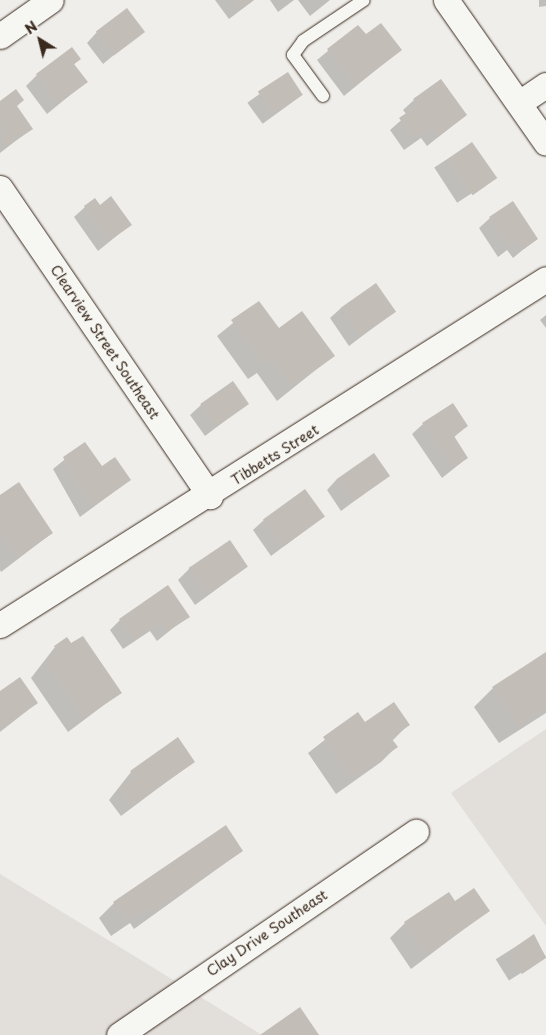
<!DOCTYPE html>
<html>
<head>
<meta charset="utf-8">
<style>
  body { margin:0 }
  #map { position:relative; width:546px; height:1035px; overflow:hidden; background:#efeeea; font-family:"Playpen Sans",sans-serif }
  div>[style] { position:absolute }
  .built>* { inset:0; background:#e2dfdb }
  .shadow>* { inset:0; background:#0003; transform-origin:0 0 }
  .building>* { inset:0; background:#c2bdb7; transform-origin:0 0 }
  .roads { filter:drop-shadow(0 0 1px #3b2a1e) drop-shadow(0 0 1px #3b2a1e) }
  .lane>* { height:12px; margin:-6px; padding:0 6px; transform-origin:6px; border-radius:6px; background:#f6f6f2 }
  .street>* { height:25px; margin:-12.5px; padding:0 12.5px; transform-origin:12.5px; border-radius:12.5px; background:#f6f6f2 }
  span { translate:-50% -50%; white-space:nowrap; text-align:center; line-height:1.15; -webkit-text-stroke:4px #f6f6f2; paint-order:stroke }
  .street-label { font-size:14px; color:#3b2a1e }
  .north { position:absolute; left:15px; top:15px; width:50px; height:50px; -webkit-text-stroke:4px #f6f6f2; paint-order:stroke; rotate:324deg; font-size:14px; font-weight:700; line-height:20px; text-align:center; color:#3b2a1e }
  .north::after { content:''; display:block; margin:auto; width:18px; height:22px; background:#3b2a1e; clip-path:polygon(50% 0,100% 100%,50% 72%,0 100%) }
</style>
</head>
<body>
<div id="map">
  <div class="built">
    <div style="clip-path:polygon(546px 729px,546px 926px,451px 793px)"></div>
    <div style="clip-path:polygon(0 874px,136px 957px,262px 1035px,0 1035px)"></div>
  </div>
  <div class="shadow">
    <div style="clip-path:polygon(215px 0,254px 0,229px 19px)"></div>
    <div style="clip-path:polygon(270px 0,294px 0,278px 12px)"></div>
    <div style="clip-path:polygon(298px 0,330px 0,310px 16px)"></div>
    <div style="clip-path:polygon(539px 0,546px 0,546px 6px,539px 7px)"></div>
    <div style="clip-path:polygon(358px 26px,366px 36px,400px 50px,344px 96px,317px 60px)"></div>
    <div style="clip-path:polygon(143px 31px,103px 64px,87px 43px,97px 32px)"></div>
    <div style="clip-path:polygon(80px 59px,73px 65px,86px 82px,47px 114px,26px 86px,37px 75px)"></div>
    <div style="left:287px;top:74px;width:26px;height:49px;rotate:54deg"></div>
    <div style="clip-path:polygon(16px 91px,16px 107px,31px 129px,0 153px,0 102px)"></div>
    <div style="clip-path:polygon(414px 100px,466px 115px,427px 146px,421px 138px,404px 150px,390px 130px,407px 115px,403px 110px)"></div>
    <div style="left:472px;top:143px;width:42px;height:45px;rotate:57deg"></div>
    <div style="clip-path:polygon(99px 206px,130px 225px,98px 251px,74px 217px,85px 207px)"></div>
    <div style="clip-path:polygon(490px 218px,536px 239px,513px 258px,507px 250px,498px 257px,479px 228px)"></div>
    <div style="clip-path:polygon(259px 302px,279px 330px,333px 356px,277px 401px,257px 373px,248px 379px,217px 336px)"></div>
    <div style="clip-path:polygon(341px 308px,394px 312px,349px 346px,330px 318px)"></div>
    <div style="clip-path:polygon(546px 315px,546px 328px,540px 320px)"></div>
    <div style="clip-path:polygon(247px 404px,205px 436px,190px 415px,201px 405px)"></div>
    <div style="clip-path:polygon(423px 424px,467px 426px,453px 438px,467px 458px,442px 478px,412px 434px)"></div>
    <div style="clip-path:polygon(85px 443px,102px 468px,130px 480px,80px 517px,53px 469px)"></div>
    <div style="clip-path:polygon(388px 476px,341px 511px,327px 490px,337px 479px)"></div>
    <div style="clip-path:polygon(0 497px,52px 533px,1px 572px,0 570px)"></div>
    <div style="clip-path:polygon(323px 517px,271px 556px,253px 530px,264px 520px)"></div>
    <div style="clip-path:polygon(247px 567px,195px 605px,178px 580px,189px 569px)"></div>
    <div style="clip-path:polygon(188px 616px,157px 641px,150px 631px,123px 649px,110px 630px,120px 620px)"></div>
    <div style="clip-path:polygon(55px 647px,120px 693px,68px 732px,31px 678px)"></div>
    <div style="clip-path:polygon(546px 654px,546px 713px,499px 743px,474px 707px,493px 688px)"></div>
    <div style="clip-path:polygon(0 692px,37px 703px,0 732px)"></div>
    <div style="clip-path:polygon(358px 714px,365px 724px,408px 725px,392px 741px,396px 747px,381px 762px,336px 794px,308px 753px)"></div>
    <div style="clip-path:polygon(193px 762px,121px 816px,109px 800px,131px 772px)"></div>
    <div style="clip-path:polygon(242px 851px,134px 929px,130px 923px,111px 936px,99px 918px,114px 903px)"></div>
    <div style="clip-path:polygon(455px 902px,488px 911px,411px 969px,390px 938px,405px 923px)"></div>
    <div style="left:533px;top:936px;width:25px;height:44px;rotate:58deg"></div>
  </div>
  <div class="building">
    <div style="clip-path:polygon(233px 0,254px 0,240px 10px)"></div>
    <div style="left:127px;top:8px;width:30px;height:39px;rotate:53deg"></div>
    <div style="clip-path:polygon(381px 23px,402px 50px,355px 86px,327px 49px,358px 25px,366px 34px)"></div>
    <div style="clip-path:polygon(72px 47px,81px 59px,74px 64px,88px 82px,58px 104px,36px 74px)"></div>
    <div style="left:288px;top:72px;width:27px;height:36px;rotate:57deg"></div>
    <div style="clip-path:polygon(441px 79px,467px 115px,438px 137px,432px 129px,415px 141px,399px 118px,418px 105px,413px 99px)"></div>
    <div style="clip-path:polygon(16px 89px,24px 100px,17px 106px,33px 129px,3px 149px,0 101px)"></div>
    <div style="left:472px;top:142px;width:44px;height:30px;rotate:55deg"></div>
    <div style="clip-path:polygon(111px 196px,132px 225px,109px 241px,84px 206px,95px 198px,100px 205px)"></div>
    <div style="clip-path:polygon(513px 201px,538px 239px,524px 249px,518px 241px,509px 247px,489px 217px)"></div>
    <div style="left:376px;top:283px;width:35px;height:43px;rotate:55deg"></div>
    <div style="clip-path:polygon(259px 301px,279px 328px,302px 311px,335px 356px,292px 387px,272px 359px,264px 365px,231px 320px)"></div>
    <div style="left:233px;top:381px;width:28px;height:40px;rotate:55deg"></div>
    <div style="clip-path:polygon(453px 403px,468px 426px,454px 436px,468px 458px,453px 468px,422px 423px)"></div>
    <div style="clip-path:polygon(85px 442px,102px 466px,115px 457px,131px 480px,91px 508px,63px 457px)"></div>
    <div style="left:374px;top:453px;width:28px;height:45px;rotate:55deg"></div>
    <div style="clip-path:polygon(19px 482px,53px 533px,17px 558px,0 532px,0 495px)"></div>
    <div style="left:305px;top:489px;width:34px;height:52px;rotate:54deg"></div>
    <div style="left:230px;top:540px;width:32px;height:50px;rotate:56deg"></div>
    <div style="clip-path:polygon(168px 585px,190px 617px,168px 631px,161px 621px,134px 639px,119px 619px)"></div>
    <div style="clip-path:polygon(83px 636px,122px 693px,84px 718px,45px 662px,59px 653px,54px 646px,67px 637px,71px 643px)"></div>
    <div style="clip-path:polygon(546px 652px,546px 707px,518px 726px,492px 687px)"></div>
    <div style="clip-path:polygon(20px 677px,38px 703px,0 729px,0 691px)"></div>
    <div style="clip-path:polygon(394px 702px,410px 725px,391px 738px,398px 747px,352px 779px,323px 737px,358px 712px,365px 722px)"></div>
    <div style="clip-path:polygon(178px 737px,195px 762px,132px 806px,119px 788px,135px 777px,130px 771px)"></div>
    <div style="clip-path:polygon(226px 825px,243px 851px,150px 914px,146px 908px,127px 921px,113px 902px)"></div>
    <div style="clip-path:polygon(474px 888px,490px 911px,427px 955px,404px 922px,449px 892px,455px 901px)"></div>
    <div style="clip-path:polygon(534px 934px,546px 958px,522px 974px,508px 952px)"></div>
    <div style="clip-path:polygon(300px 1007px,319px 1035px,260px 1035px)"></div>
  </div>
  <div class="roads">
    <div class="lane">
      <div style="left:323px;top:96px;width:51px;rotate:-126.2deg"></div>
      <div style="left:293px;top:55px;width:17px;rotate:-54deg"></div>
      <div style="left:303px;top:41px;width:73px;rotate:-33.9deg"></div>
    </div>
    <div class="street">
      <div style="left:446px;top:0;width:174px;rotate:55deg"></div>
      <div style="left:0;top:36px;width:62px;rotate:-35.2deg"></div>
      <div style="left:519px;top:103px;width:32px;rotate:-34deg"></div>
      <div style="left:0;top:188px;width:373px;rotate:55.7deg"></div>
      <div style="left:0;top:625px;width:646px;rotate:-32.36deg"></div>
      <div style="left:119px;top:1035px;width:360px;rotate:-34.4deg"></div>
    </div>
  </div>
  <div class="street-label">
    <span style="left:105px;top:342px;rotate:56deg">Clearview Street Southeast</span>
    <span style="left:275px;top:455px;rotate:-32deg">Tibbetts Street</span>
    <span style="left:267px;top:933px;rotate:-34deg">Clay Drive Southeast</span>
  </div>
  <div class="north">N</div>
</div>
</body>
</html>
